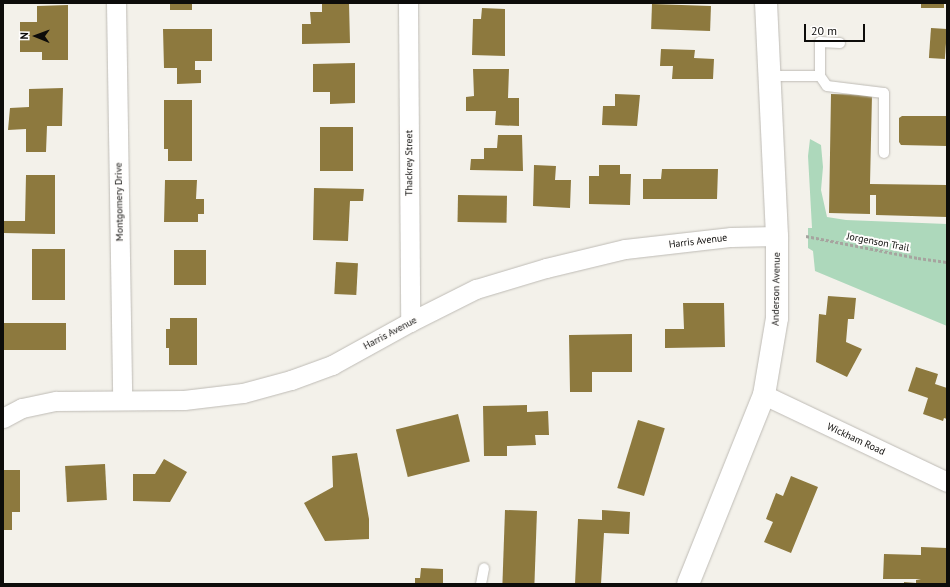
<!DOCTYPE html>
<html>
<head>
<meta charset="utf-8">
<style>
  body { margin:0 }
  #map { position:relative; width:950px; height:587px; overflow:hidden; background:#f3f1ea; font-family:"PT Sans",sans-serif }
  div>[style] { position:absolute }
  .green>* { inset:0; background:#add8bb }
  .building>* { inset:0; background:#8d793e; transform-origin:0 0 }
  .path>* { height:2.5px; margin-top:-1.25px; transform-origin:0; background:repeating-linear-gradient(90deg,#a6a49f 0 3px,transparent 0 5px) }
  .roads { filter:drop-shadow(0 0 1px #bebbb5) drop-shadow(0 0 1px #bebbb5) }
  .lane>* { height:10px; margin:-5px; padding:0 5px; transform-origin:5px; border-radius:5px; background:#fff }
  .street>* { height:19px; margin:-9.5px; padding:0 9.5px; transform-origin:9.5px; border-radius:9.5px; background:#fff }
  .secondary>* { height:22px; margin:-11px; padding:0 11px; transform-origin:11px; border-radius:11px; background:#fff }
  span { translate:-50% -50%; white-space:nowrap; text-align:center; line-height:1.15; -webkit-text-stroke:4px #fffefd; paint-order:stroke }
  .street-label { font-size:10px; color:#0d0c0a }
  .frame { position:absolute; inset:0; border:4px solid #0d0c0a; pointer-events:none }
  .north { position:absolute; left:16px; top:16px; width:40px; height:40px; -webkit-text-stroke:3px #fffefd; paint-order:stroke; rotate:271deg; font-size:11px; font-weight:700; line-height:16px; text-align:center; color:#0d0c0a }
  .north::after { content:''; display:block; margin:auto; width:14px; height:18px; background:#0d0c0a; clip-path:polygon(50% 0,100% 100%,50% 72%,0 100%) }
  .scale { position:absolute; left:804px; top:24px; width:61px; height:18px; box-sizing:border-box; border:2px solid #0d0c0a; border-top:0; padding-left:5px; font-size:12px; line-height:14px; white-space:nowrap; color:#0d0c0a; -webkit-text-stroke:3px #fffefd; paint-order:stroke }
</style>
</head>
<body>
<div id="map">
  <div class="green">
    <div style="clip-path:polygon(810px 139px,821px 145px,823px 167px,821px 190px,827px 217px,846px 220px,947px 224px,947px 326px,815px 271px,813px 251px,808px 248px,808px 228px,812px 228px,808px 156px)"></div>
  </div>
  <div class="building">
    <div style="left:170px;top:3px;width:22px;height:7px"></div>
    <div style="clip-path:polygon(322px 3px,349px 3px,350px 43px,302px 44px,302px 24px,311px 24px,310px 12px,322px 12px)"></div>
    <div style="left:921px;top:3px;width:23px;height:5px"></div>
    <div style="left:652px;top:4px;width:59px;height:25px;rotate:2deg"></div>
    <div style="clip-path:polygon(68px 5px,68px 60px,42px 60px,42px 52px,20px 52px,20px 22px,37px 22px,37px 6px)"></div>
    <div style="clip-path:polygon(482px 8px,505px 9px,505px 56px,472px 55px,473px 19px,481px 19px)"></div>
    <div style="left:931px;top:28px;width:16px;height:30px;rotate:4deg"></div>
    <div style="clip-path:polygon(163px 29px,212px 29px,212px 61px,195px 61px,195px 70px,201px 70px,201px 83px,177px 84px,177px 68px,164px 68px)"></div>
    <div style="clip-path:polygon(661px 49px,695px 50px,694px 58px,714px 59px,713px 79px,672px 79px,673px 66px,660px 66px)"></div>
    <div style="clip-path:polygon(355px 63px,355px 103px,330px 104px,330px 92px,313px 92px,313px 64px)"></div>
    <div style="clip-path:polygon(473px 69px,509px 69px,508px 98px,519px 98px,519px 126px,495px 125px,496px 111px,466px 111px,466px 97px,474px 96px)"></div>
    <div style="clip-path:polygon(63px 88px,62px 126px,47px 126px,46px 152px,26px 152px,26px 129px,8px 130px,10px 108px,29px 107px,29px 89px)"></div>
    <div style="clip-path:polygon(615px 94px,640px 95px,637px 126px,602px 125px,603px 106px,615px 106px)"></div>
    <div style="clip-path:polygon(831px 94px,872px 95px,870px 184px,947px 185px,947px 217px,876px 215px,876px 195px,870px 195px,870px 214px,829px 213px)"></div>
    <div style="clip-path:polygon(164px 100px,192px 100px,192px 161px,168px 161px,168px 149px,164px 149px)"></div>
    <div style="clip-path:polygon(902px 116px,947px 116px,947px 146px,901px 145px,899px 142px,899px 118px)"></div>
    <div style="left:320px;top:127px;width:33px;height:44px"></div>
    <div style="clip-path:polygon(498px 135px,522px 135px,523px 171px,470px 170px,471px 159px,484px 159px,484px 148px,497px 148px)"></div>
    <div style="clip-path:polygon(534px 165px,556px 166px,555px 180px,571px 180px,570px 208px,533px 206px)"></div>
    <div style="clip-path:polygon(599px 165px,620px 165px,620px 174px,631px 174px,630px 205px,589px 204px,589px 176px,599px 176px)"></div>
    <div style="clip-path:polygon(662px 169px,718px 169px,717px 199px,643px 199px,643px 179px,661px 179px)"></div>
    <div style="clip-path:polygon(26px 175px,55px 175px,55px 234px,3px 233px,3px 221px,25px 221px)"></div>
    <div style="clip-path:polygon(165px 180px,197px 180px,196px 199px,204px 199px,204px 214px,198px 214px,198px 222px,164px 222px)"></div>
    <div style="clip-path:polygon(314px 188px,364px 189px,363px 201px,350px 201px,348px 241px,313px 240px)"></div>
    <div style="left:458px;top:195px;width:49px;height:27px;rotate:1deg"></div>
    <div style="left:32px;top:249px;width:33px;height:51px"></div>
    <div style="left:174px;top:250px;width:32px;height:35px"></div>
    <div style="left:336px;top:262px;width:22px;height:32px;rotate:3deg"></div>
    <div style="clip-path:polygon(828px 296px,856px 298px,854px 319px,848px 319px,846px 342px,862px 349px,847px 377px,816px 362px,819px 314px,826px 315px)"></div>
    <div style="clip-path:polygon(683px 303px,724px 303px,725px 347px,665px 348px,665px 329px,684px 329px)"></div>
    <div style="clip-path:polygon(170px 318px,197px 318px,197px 365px,169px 365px,169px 348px,166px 348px,166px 329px,170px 329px)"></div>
    <div style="left:3px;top:323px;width:63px;height:27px"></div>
    <div style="clip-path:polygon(632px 334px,632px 372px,592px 372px,592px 392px,570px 392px,569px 335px)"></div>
    <div style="clip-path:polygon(916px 367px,938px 374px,935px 384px,947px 388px,947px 419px,944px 418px,943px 421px,923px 414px,928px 398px,908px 391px)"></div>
    <div style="clip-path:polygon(527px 405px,527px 412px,548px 411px,549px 435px,535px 435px,536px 445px,507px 446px,507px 456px,484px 456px,483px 406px)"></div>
    <div style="left:458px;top:414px;width:49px;height:64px;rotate:76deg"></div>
    <div style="left:638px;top:420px;width:28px;height:71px;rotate:17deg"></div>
    <div style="clip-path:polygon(357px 453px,369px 519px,369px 539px,325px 541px,304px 503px,333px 487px,332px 456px)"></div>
    <div style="clip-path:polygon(164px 459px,187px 472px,170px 502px,133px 501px,133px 474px,155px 474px)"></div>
    <div style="left:105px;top:464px;width:36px;height:40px;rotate:87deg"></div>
    <div style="clip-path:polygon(3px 470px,20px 470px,20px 512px,12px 512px,12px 530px,3px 530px)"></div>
    <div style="clip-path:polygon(791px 476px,818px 487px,791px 553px,764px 542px,773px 522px,766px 519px,776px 493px,783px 496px)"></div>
    <div style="left:505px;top:510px;width:32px;height:73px;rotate:2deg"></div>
    <div style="clip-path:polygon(602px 510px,630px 512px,629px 534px,604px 533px,601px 584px,575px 584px,578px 519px,602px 520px)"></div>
    <div style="clip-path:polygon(921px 547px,947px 548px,947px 584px,904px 584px,904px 582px,916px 583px,916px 580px,921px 579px,883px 579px,884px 554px,921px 555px)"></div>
    <div style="clip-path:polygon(421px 568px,443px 569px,443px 584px,415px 584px,415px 578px,420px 578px)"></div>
  </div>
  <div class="path">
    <div style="left:806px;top:236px;width:114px;rotate:11.1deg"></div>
    <div style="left:918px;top:258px;width:29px;rotate:8deg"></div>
  </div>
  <div class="roads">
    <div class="lane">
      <div style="left:769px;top:76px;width:51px"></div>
      <div style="left:820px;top:76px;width:34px;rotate:-90deg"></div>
      <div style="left:820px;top:42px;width:20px;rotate:3deg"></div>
      <div style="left:820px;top:76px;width:12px;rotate:55deg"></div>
      <div style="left:827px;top:86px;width:57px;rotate:7deg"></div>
      <div style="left:884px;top:93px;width:60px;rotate:90deg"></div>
      <div style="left:481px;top:584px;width:16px;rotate:-79deg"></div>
    </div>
    <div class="street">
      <div style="left:116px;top:3px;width:397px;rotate:89.1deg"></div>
      <div style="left:408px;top:3px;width:319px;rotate:89.6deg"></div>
      <div style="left:764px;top:395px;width:203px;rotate:25.4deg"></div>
      <div style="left:3px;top:418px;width:21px;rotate:-28deg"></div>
      <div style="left:22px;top:408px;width:35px;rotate:-12deg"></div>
      <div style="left:56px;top:401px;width:128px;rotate:-0.4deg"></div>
      <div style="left:184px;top:400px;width:59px;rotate:-6.8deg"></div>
      <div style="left:243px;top:393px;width:50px;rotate:-15.2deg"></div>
      <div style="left:291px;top:380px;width:44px;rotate:-20.1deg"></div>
      <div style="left:332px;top:365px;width:89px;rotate:-28.9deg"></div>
      <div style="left:410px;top:322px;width:74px;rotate:-26.6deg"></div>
      <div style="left:476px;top:289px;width:73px;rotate:-16.7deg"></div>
      <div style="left:546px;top:268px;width:81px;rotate:-13.5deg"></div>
      <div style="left:625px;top:249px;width:107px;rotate:-6.5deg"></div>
      <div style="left:731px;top:237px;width:46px;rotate:-1.2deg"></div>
    </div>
    <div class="secondary">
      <div style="left:688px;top:584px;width:204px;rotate:-68.1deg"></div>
      <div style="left:764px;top:395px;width:78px;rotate:-80.4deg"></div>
      <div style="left:777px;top:318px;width:82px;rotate:-90deg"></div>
      <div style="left:777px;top:236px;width:233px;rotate:-92.7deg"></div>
    </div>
  </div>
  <div class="street-label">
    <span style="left:409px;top:163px;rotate:-90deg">Thackrey Street</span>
    <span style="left:119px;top:202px;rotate:-91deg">Montgomery Drive</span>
    <span style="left:698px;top:241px;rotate:-7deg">Harris Avenue</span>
    <span style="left:878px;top:242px;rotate:11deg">Jorgenson Trail</span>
    <span style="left:776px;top:289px;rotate:-89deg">Anderson Avenue</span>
    <span style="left:390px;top:333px;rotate:-28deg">Harris Avenue</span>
    <span style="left:856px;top:439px;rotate:25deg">Wickham Road</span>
  </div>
  <div class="frame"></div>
  <div class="north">N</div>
  <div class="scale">20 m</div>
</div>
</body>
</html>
